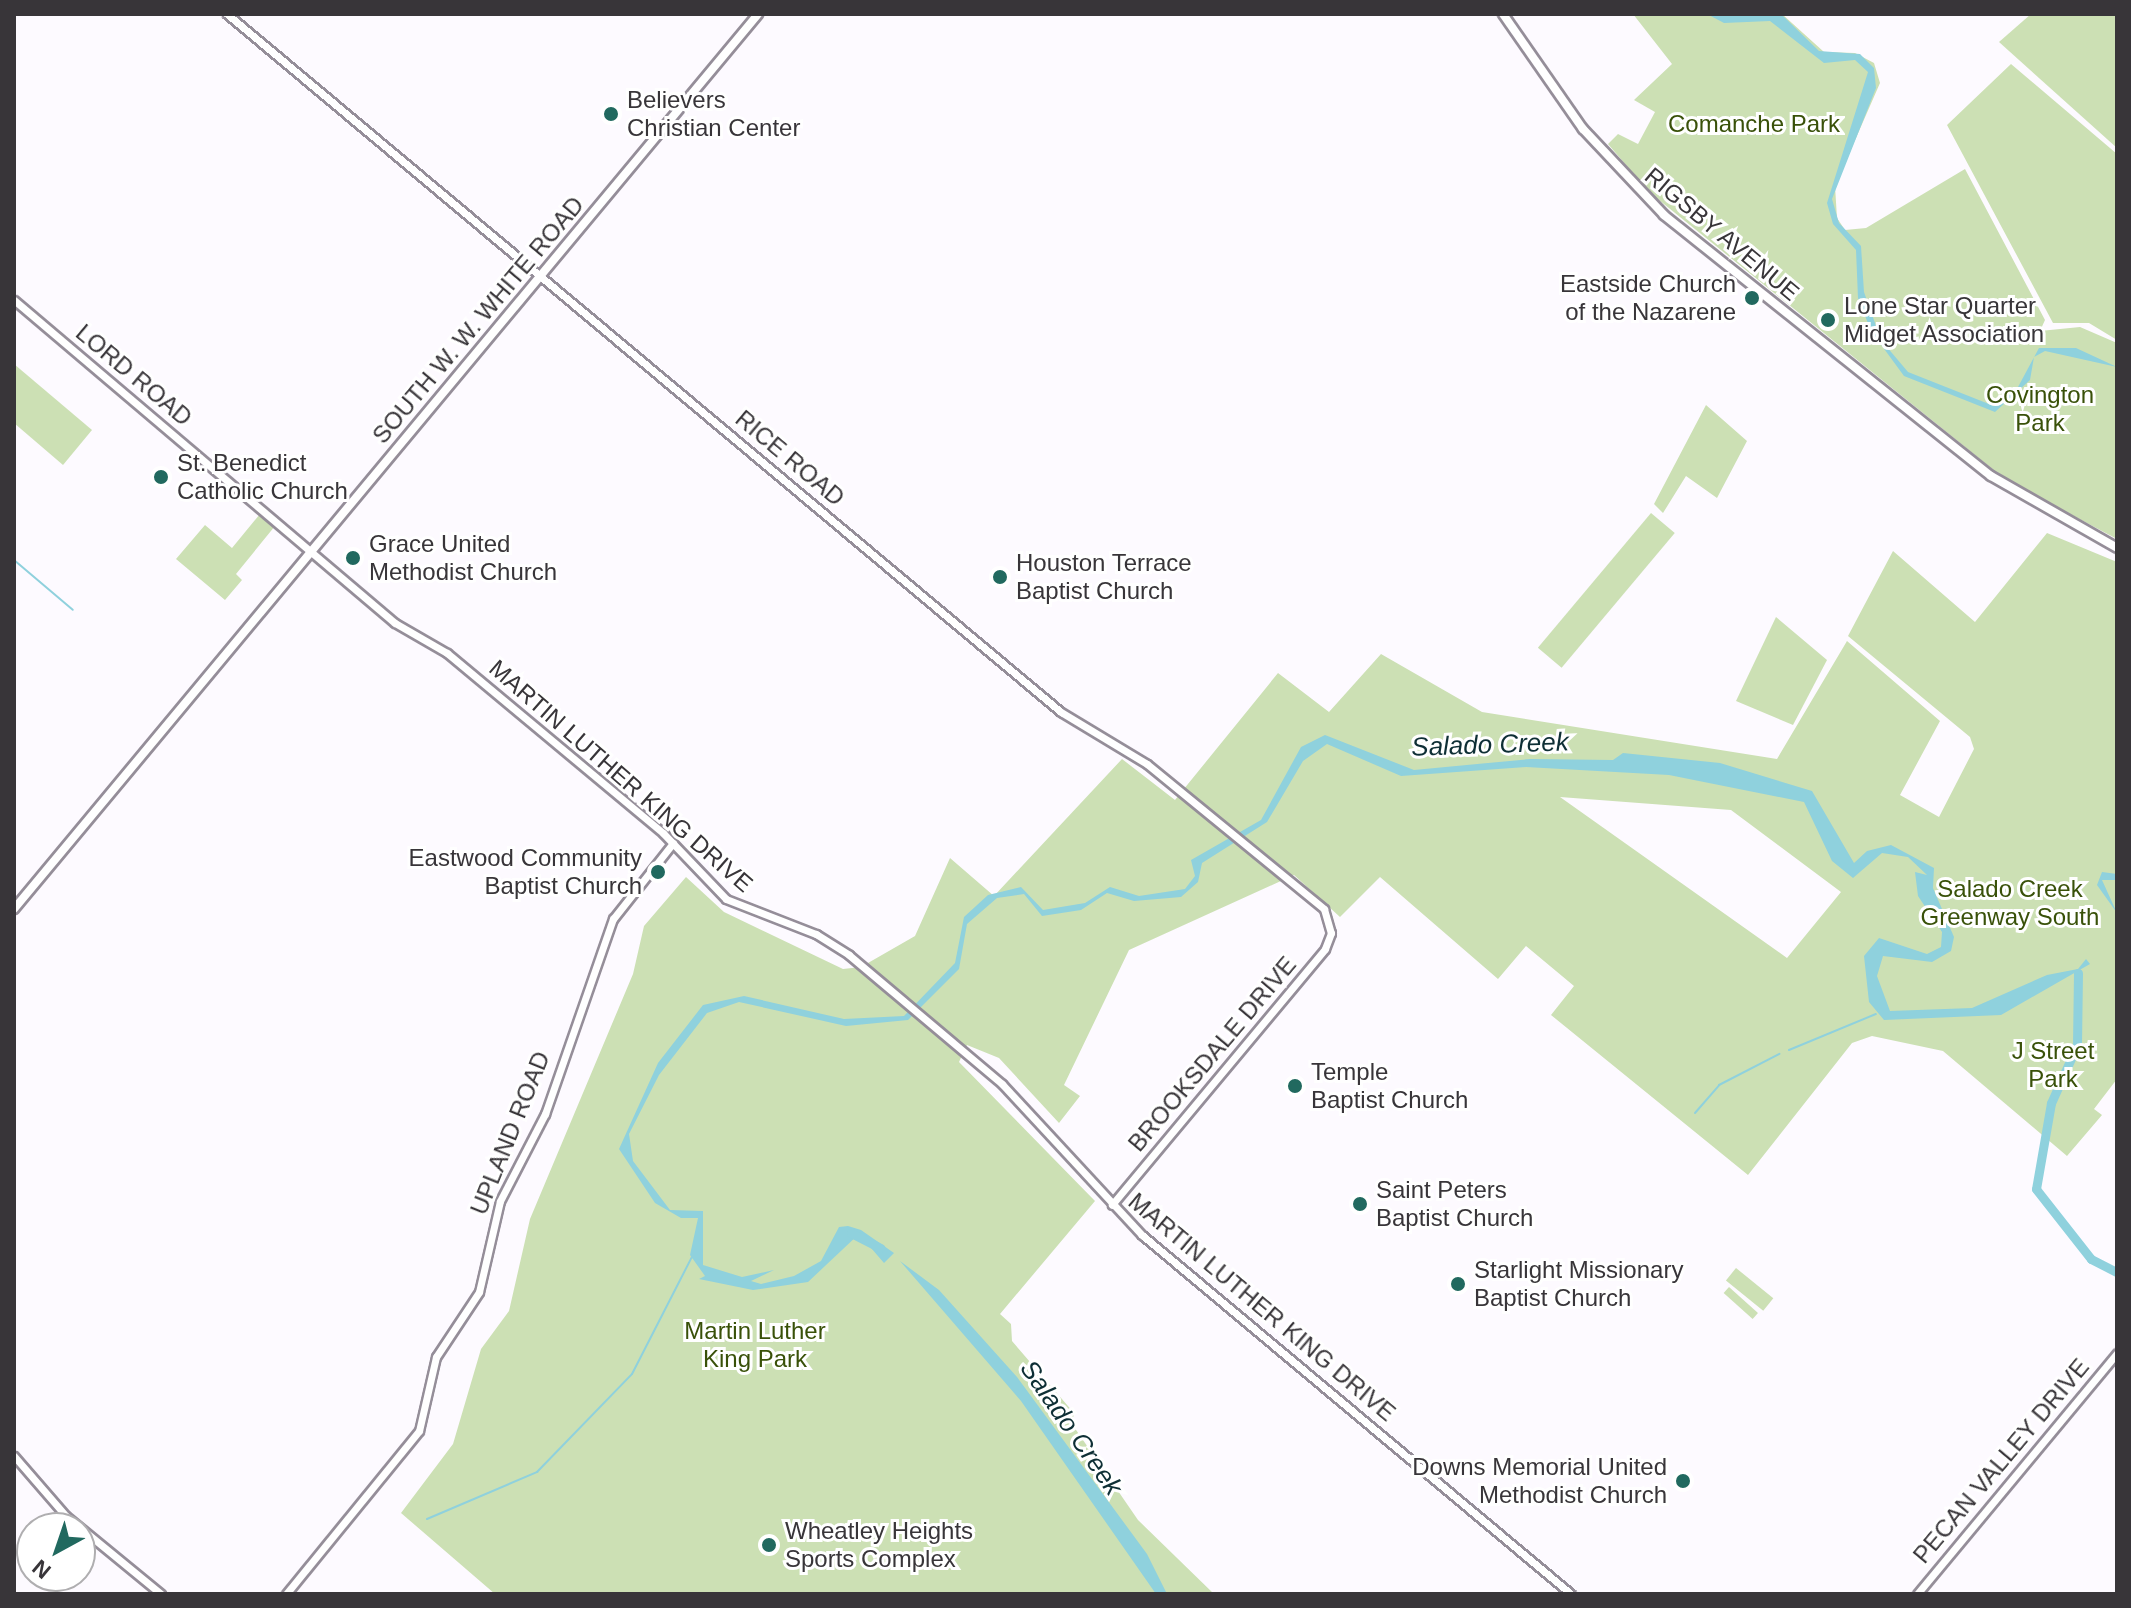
<!DOCTYPE html>
<html>
<head>
<meta charset="utf-8">
<style>
  body { margin:0 }
  #map { position:relative; width:2131px; height:1608px; overflow:hidden; background:#fdfaff; font-family:Helvetica,sans-serif }
  div>[style] { position:absolute }
  [style*='--x'] { left:calc(var(--x)*1px); top:calc(var(--y)*1px); width:calc(var(--w)*1px); rotate:calc(var(--a)*1deg) }
  .green>* { inset:0; background:#cce0b4; transform-origin:0 0 }
  .water>* { inset:0; background:#8fd1dd }
  .stream>* { height:2px; margin:-1px; padding:0 1px; transform-origin:1px; border-radius:1px; background:#8fd1dd }
  .river>* { height:9px; margin:-4.5px; padding:0 4.5px; transform-origin:4.5px; border-radius:4.5px; background:#8fd1dd }
  .roads { filter:drop-shadow(2px 0 #958e99) drop-shadow(-2px 0 #958e99) drop-shadow(0 2px #958e99) drop-shadow(0 -2px #958e99) }
  .secondary>* { height:7px; margin:-3.5px; padding:0 3.5px; transform-origin:3.5px; border-radius:3.5px; background:#fff }
  .primary>* { height:8px; margin:-4px; padding:0 4px; transform-origin:4px; border-radius:4px; background:#fff }
  .dots>* { width:22px; height:22px; translate:-50% -50%; box-sizing:border-box; border:4px solid #fff; border-radius:50% }
  span { translate:-50% -50%; white-space:nowrap; text-align:center; line-height:1.15; -webkit-text-stroke:6px #fff; paint-order:stroke }
  .poi-label { font-size:24px; color:#383539 }
  .left { translate:0 -50%; text-align:left }
  .right { translate:-100% -50%; text-align:right }
  .park-label { font-size:24px; color:#395109 }
  .street-label { font-size:24px; color:#383539 }
  .water-label { font-size:26px; color:#0e2f35; font-style:italic }
  .frame { position:absolute; inset:0; border:16px solid #383539; pointer-events:none }
  .north { position:absolute; left:16px; top:1512px; width:80px; height:80px; box-sizing:border-box; background:#fff; border:2px solid #afaeb0; border-radius:50%; rotate:220deg; font-size:22px; font-weight:700; line-height:32px; text-align:center; color:#383539 }
  .north::after { content:''; display:block; margin:auto; width:28px; height:36px; background:#21695f; clip-path:polygon(50% 0,100% 100%,50% 72%,0 100%) }
</style>
</head>
<body>
<div id="map">
  <div class="green">
    <div style="clip-path:polygon(1633px 14px,1782px 14px,1824px 52px,1855px 53px,1874px 63px,1880px 83px,1835px 186px,1837px 218px,1845px 230px,1866px 228px,1965px 169px,2045px 320px,2040px 331px,2080px 327px,2117px 343px,2117px 539px,2006px 480px,1649px 192px,1608px 144px,1618px 134px,1638px 144px,1655px 112px,1634px 100px,1672px 64px)"></div>
    <div style="clip-path:polygon(2031px 14px,2117px 14px,2117px 148px,1999px 42px)"></div>
    <div style="clip-path:polygon(2011px 64px,2117px 154px,2117px 340px,2089px 323px,2053px 323px,1947px 125px)"></div>
    <div style="clip-path:polygon(14px 364px,92px 430px,63px 465px,14px 423px)"></div>
    <div style="clip-path:polygon(1706px 405px,1747px 441px,1717px 498px,1686px 476px,1663px 513px,1654px 504px)"></div>
    <div style="left:1651px;top:513px;width:31px;height:176px;rotate:40deg"></div>
    <div style="clip-path:polygon(260px 514px,275px 526px,236px 574px,242px 580px,225px 600px,176px 559px,205px 525px,232px 548px)"></div>
    <div style="clip-path:polygon(evenodd,2047px 533px,2117px 562px,2117px 1079px,2094px 1109px,2102px 1115px,2067px 1156px,1943px 1051px,1872px 1036px,1852px 1043px,1748px 1175px,1551px 1015px,1574px 986px,1526px 946px,1498px 979px,1380px 877px,1340px 917px,1294px 875px,1129px 950px,1064px 1085px,1080px 1096px,1059px 1123px,999px 1058px,967px 1045px,959px 1062px,1095px 1201px,1000px 1314px,1011px 1324px,1012px 1341px,1074px 1413px,1072px 1424px,1138px 1520px,1214px 1594px,495px 1594px,401px 1513px,453px 1444px,481px 1349px,509px 1311px,530px 1219px,633px 974px,644px 926px,686px 877px,724px 912px,843px 969px,861px 967px,915px 936px,950px 858px,994px 896px,1122px 759px,1175px 800px,1278px 673px,1329px 712px,1381px 654px,1482px 712px,1777px 759px,1847px 641px,1940px 721px,1900px 795px,1939px 817px,1974px 749px,1970px 737px,1848px 636px,1893px 551px,1975px 622px,2047px 533px,1560px 797px,1731px 810px,1841px 892px,1787px 958px,1560px 797px)"></div>
    <div style="clip-path:polygon(1776px 617px,1827px 660px,1793px 725px,1736px 701px)"></div>
    <div style="left:1736px;top:1268px;width:48px;height:16px;rotate:39deg"></div>
    <div style="left:1729px;top:1287px;width:39px;height:8px;rotate:42deg"></div>
  </div>
  <div class="water">
    <div style="clip-path:polygon(1707px 14px,1781px 14px,1819px 51px,1860px 54px,1874px 68px,1876px 88px,1832px 199px,1839px 223px,1861px 246px,1864px 292px,1881px 340px,1908px 372px,1994px 406px,2018px 387px,2039px 348px,2076px 348px,2117px 367px,2045px 351px,2034px 357px,2030px 380px,1995px 412px,1904px 376px,1871px 331px,1858px 298px,1856px 250px,1833px 224px,1827px 203px,1868px 72px,1855px 60px,1824px 63px,1770px 21px,1724px 23px)"></div>
    <div style="clip-path:polygon(1325px 735px,1414px 770px,1530px 759px,1613px 760px,1623px 753px,1720px 763px,1812px 791px,1854px 863px,1867px 851px,1891px 845px,1934px 868px,1933px 888px,1954px 937px,1951px 951px,1932px 962px,1883px 956px,1877px 976px,1890px 1011px,1972px 1008px,2047px 975px,2078px 969px,2086px 959px,2090px 964px,2001px 1015px,1884px 1020px,1869px 1002px,1864px 956px,1879px 938px,1927px 954px,1941px 947px,1942px 932px,1918px 896px,1915px 872px,1927px 875px,1908px 857px,1882px 853px,1853px 878px,1832px 861px,1804px 802px,1669px 775px,1526px 767px,1401px 776px,1327px 744px,1303px 761px,1267px 822px,1202px 863px,1198px 882px,1181px 897px,1134px 901px,1107px 893px,1081px 910px,1042px 916px,1024px 894px,997px 898px,967px 924px,959px 969px,908px 1020px,846px 1026px,739px 1002px,707px 1013px,659px 1075px,629px 1134px,633px 1161px,670px 1210px,703px 1211px,703px 1265px,742px 1277px,774px 1270px,751px 1281px,761px 1284px,794px 1276px,821px 1261px,839px 1227px,848px 1226px,861px 1230px,894px 1253px,884px 1263px,859px 1234px,808px 1282px,753px 1290px,699px 1279px,705px 1276px,690px 1255px,698px 1218px,681px 1218px,655px 1203px,619px 1149px,658px 1063px,703px 1005px,744px 996px,844px 1019px,904px 1016px,955px 963px,964px 917px,988px 895px,1021px 887px,1043px 910px,1085px 903px,1110px 887px,1139px 896px,1185px 889px,1195px 876px,1191px 860px,1261px 820px,1301px 747px)"></div>
    <div style="clip-path:polygon(2102px 872px,2117px 874px,2117px 880px,2102px 880px,2117px 913px,2097px 885px)"></div>
    <div style="clip-path:polygon(900px 1261px,939px 1290px,1017px 1377px,1147px 1554px,1167px 1594px,1156px 1594px,1021px 1401px)"></div>
  </div>
  <div class="stream">
    <div style="--x:14;--y:560;--w:77;--a:40.3"></div>
    <div style="--x:1789;--y:1050;--w:94;--a:-22.5"></div>
    <div style="--x:1695;--y:1113;--w:37;--a:-49"></div>
    <div style="--x:1719;--y:1085;--w:68;--a:-27.3"></div>
    <div style="--x:427;--y:1519;--w:120;--a:-23.1"></div>
    <div style="--x:537;--y:1472;--w:136;--a:-45.9"></div>
    <div style="--x:632;--y:1374;--w:131;--a:-62.9"></div>
  </div>
  <div class="river">
    <div style="--x:2078;--y:973;--w:72;--a:90.8"></div>
    <div style="--x:2077;--y:1045;--w:64;--a:114.1"></div>
    <div style="--x:2051;--y:1103;--w:87;--a:99.9"></div>
    <div style="--x:2036;--y:1189;--w:89;--a:51.8"></div>
    <div style="--x:2091;--y:1259;--w:29;--a:27"></div>
    <div style="--x:851;--y:1233;--w:33;--a:27"></div>
  </div>
  <div class="roads">
    <div class="secondary">
      <div style="--x:227;--y:14;--w:1088;--a:39.93"></div>
      <div style="--x:1061;--y:712;--w:100;--a:31.2"></div>
      <div style="--x:1147;--y:764;--w:229;--a:39.3"></div>
      <div style="--x:1324;--y:909;--w:25;--a:74"></div>
      <div style="--x:1331;--y:933;--w:17;--a:111"></div>
      <div style="--x:1325;--y:949;--w:333;--a:129.8"></div>
      <div style="--x:14;--y:300;--w:499;--a:40.3"></div>
      <div style="--x:395;--y:623;--w:60;--a:30"></div>
      <div style="--x:447;--y:653;--w:281;--a:39.8"></div>
      <div style="--x:663;--y:833;--w:91;--a:46.3"></div>
      <div style="--x:726;--y:899;--w:97;--a:21.3"></div>
      <div style="--x:816;--y:934;--w:39;--a:32"></div>
      <div style="--x:849;--y:955;--w:200;--a:40.1"></div>
      <div style="--x:1002;--y:1084;--w:206;--a:47.2"></div>
      <div style="--x:1142;--y:1235;--w:559;--a:39.92"></div>
      <div style="--x:14;--y:1456;--w:79;--a:49.1"></div>
      <div style="--x:66;--y:1516;--w:123;--a:39.4"></div>
      <div style="--x:286;--y:1594;--w:210;--a:-50.8"></div>
      <div style="--x:419;--y:1431;--w:76;--a:-77.1"></div>
      <div style="--x:436;--y:1357;--w:78;--a:-56.5"></div>
      <div style="--x:479;--y:1292;--w:93;--a:-77"></div>
      <div style="--x:500;--y:1201;--w:98;--a:-62.7"></div>
      <div style="--x:545;--y:1114;--w:207;--a:-70.8"></div>
      <div style="--x:613;--y:919;--w:97;--a:-51.7"></div>
      <div style="--x:1917;--y:1594;--w:313;--a:-50.3"></div>
    </div>
    <div class="primary">
      <div style="--x:1503;--y:14;--w:140;--a:55.2"></div>
      <div style="--x:1583;--y:129;--w:118;--a:46.7"></div>
      <div style="--x:1664;--y:215;--w:418;--a:38.6"></div>
      <div style="--x:1991;--y:476;--w:145;--a:29.7"></div>
      <div style="--x:14;--y:909;--w:1164;--a:-50.26"></div>
    </div>
  </div>
  <div class="dots">
    <div style="left:611px;top:114px;background:#21695f"></div>
    <div style="left:1752px;top:298px;background:#21695f"></div>
    <div style="left:1828px;top:320px;background:#21695f"></div>
    <div style="left:161px;top:477px;background:#21695f"></div>
    <div style="left:353px;top:558px;background:#21695f"></div>
    <div style="left:1000px;top:577px;background:#21695f"></div>
    <div style="left:658px;top:872px;background:#21695f"></div>
    <div style="left:1295px;top:1086px;background:#21695f"></div>
    <div style="left:1360px;top:1204px;background:#21695f"></div>
    <div style="left:1458px;top:1284px;background:#21695f"></div>
    <div style="left:1683px;top:1481px;background:#21695f"></div>
    <div style="left:769px;top:1545px;background:#21695f"></div>
  </div>
  <div class="poi-label">
    <span class="left" style="left:627px;top:114px">Believers<br>Christian Center</span>
    <span class="right" style="left:1736px;top:298px">Eastside Church<br>of the Nazarene</span>
    <span class="left" style="left:1844px;top:320px">Lone Star Quarter<br>Midget Association</span>
    <span class="left" style="left:177px;top:477px">St. Benedict<br>Catholic Church</span>
    <span class="left" style="left:369px;top:558px">Grace United<br>Methodist Church</span>
    <span class="left" style="left:1016px;top:577px">Houston Terrace<br>Baptist Church</span>
    <span class="right" style="left:642px;top:872px">Eastwood Community<br>Baptist Church</span>
    <span class="left" style="left:1311px;top:1086px">Temple<br>Baptist Church</span>
    <span class="left" style="left:1376px;top:1204px">Saint Peters<br>Baptist Church</span>
    <span class="left" style="left:1474px;top:1284px">Starlight Missionary<br>Baptist Church</span>
    <span class="right" style="left:1667px;top:1481px">Downs Memorial United<br>Methodist Church</span>
    <span class="left" style="left:785px;top:1545px">Wheatley Heights<br>Sports Complex</span>
  </div>
  <div class="park-label">
    <span style="left:1754px;top:124px">Comanche Park</span>
    <span style="left:2040px;top:409px">Covington<br>Park</span>
    <span style="left:2010px;top:903px">Salado Creek<br>Greenway South</span>
    <span style="left:2053px;top:1065px">J Street<br>Park</span>
    <span style="left:755px;top:1345px">Martin Luther<br>King Park</span>
  </div>
  <div class="street-label">
    <span style="left:1722px;top:234px;rotate:40deg">RIGSBY AVENUE</span>
    <span style="left:478px;top:320px;rotate:-50deg">SOUTH W. W. WHITE ROAD</span>
    <span style="left:134px;top:375px;rotate:40deg">LORD ROAD</span>
    <span style="left:790px;top:458px;rotate:40deg">RICE ROAD</span>
    <span style="left:621px;top:776px;rotate:41deg">MARTIN LUTHER KING DRIVE</span>
    <span style="left:1212px;top:1054px;rotate:-50deg">BROOKSDALE DRIVE</span>
    <span style="left:510px;top:1133px;rotate:-68deg">UPLAND ROAD</span>
    <span style="left:1262px;top:1307px;rotate:40deg">MARTIN LUTHER KING DRIVE</span>
    <span style="left:2001px;top:1461px;rotate:-50deg">PECAN VALLEY DRIVE</span>
  </div>
  <div class="water-label">
    <span style="left:1490px;top:745px;rotate:-2deg">Salado Creek</span>
    <span style="left:1071px;top:1428px;rotate:55deg">Salado Creek</span>
  </div>
  <div class="frame"></div>
  <div class="north">N</div>
</div>
</body>
</html>
